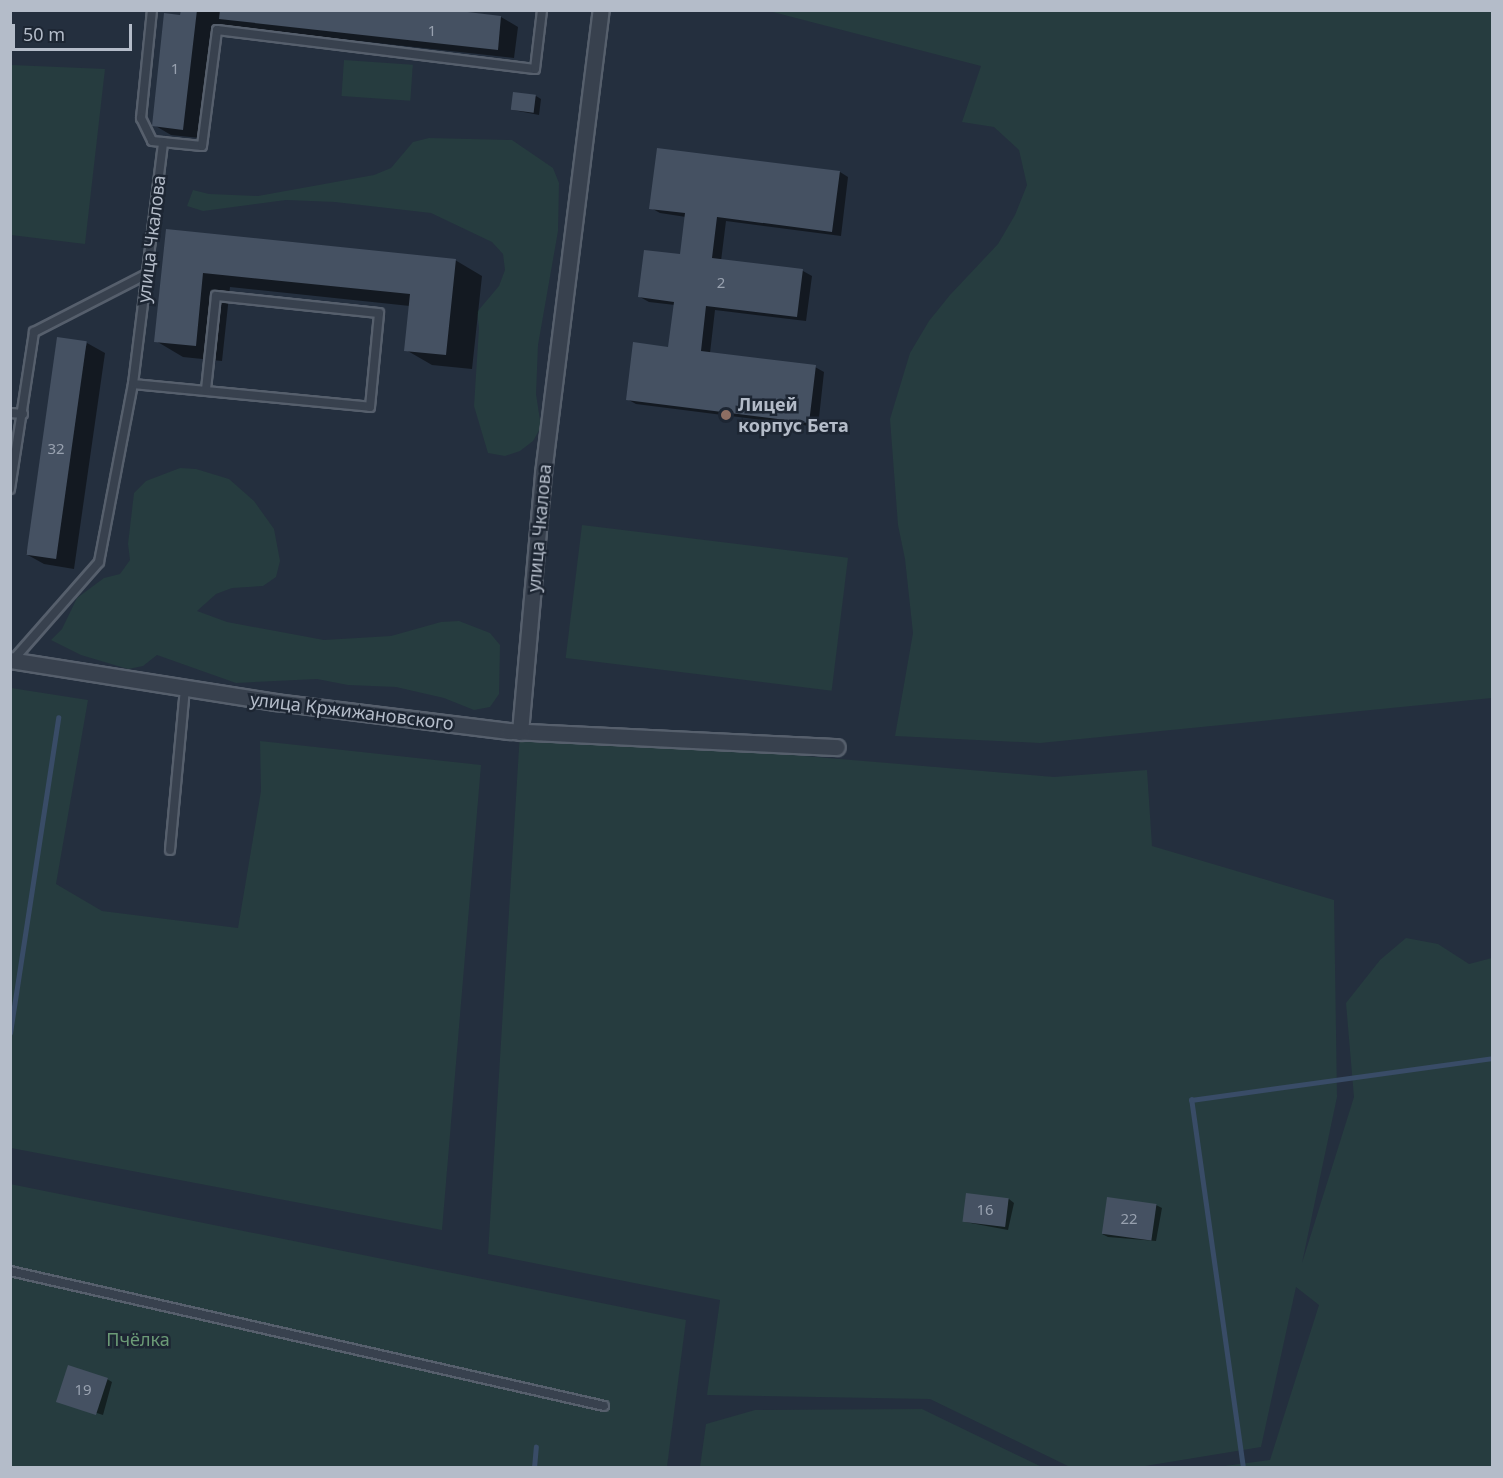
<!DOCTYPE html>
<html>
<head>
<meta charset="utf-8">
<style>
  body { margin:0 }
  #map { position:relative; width:1503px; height:1478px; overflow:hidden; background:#242f3e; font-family:"Noto Sans",sans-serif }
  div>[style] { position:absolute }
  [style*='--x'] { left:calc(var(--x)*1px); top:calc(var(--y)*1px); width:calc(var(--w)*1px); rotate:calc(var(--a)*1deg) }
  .green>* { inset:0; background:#263c3f; transform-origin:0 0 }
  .shadow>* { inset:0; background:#0007 }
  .stream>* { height:4.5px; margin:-2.25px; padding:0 2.25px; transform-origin:2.25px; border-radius:2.25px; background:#394c67 }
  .building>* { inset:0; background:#455162; transform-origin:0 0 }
  .roads { filter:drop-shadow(2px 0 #565f6c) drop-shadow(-2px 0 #565f6c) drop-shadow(0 2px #565f6c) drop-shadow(0 -2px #565f6c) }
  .service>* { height:8px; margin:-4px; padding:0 4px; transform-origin:4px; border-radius:4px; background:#38414e }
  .minor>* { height:15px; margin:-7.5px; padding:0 7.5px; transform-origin:7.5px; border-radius:7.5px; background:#38414e }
  .dots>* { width:16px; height:16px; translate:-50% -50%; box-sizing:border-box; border:3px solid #1d2633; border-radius:50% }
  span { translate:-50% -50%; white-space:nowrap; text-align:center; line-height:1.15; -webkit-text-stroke:5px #1d2633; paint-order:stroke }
  .number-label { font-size:15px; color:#98a1af }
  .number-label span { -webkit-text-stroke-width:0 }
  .street-label { font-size:18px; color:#b4bcc9 }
  .poi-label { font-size:18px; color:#b4bcc9; font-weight:700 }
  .left { translate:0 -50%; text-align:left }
  .park-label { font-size:18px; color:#6b9a76 }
  .frame { position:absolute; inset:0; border:12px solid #b4bcc9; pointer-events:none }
  .scale { position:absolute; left:12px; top:24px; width:120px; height:27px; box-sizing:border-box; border:3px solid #b4bcc9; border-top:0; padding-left:8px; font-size:18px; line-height:21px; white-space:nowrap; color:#b4bcc9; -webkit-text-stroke:4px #1d2633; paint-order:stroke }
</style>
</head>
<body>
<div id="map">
  <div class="green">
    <div style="clip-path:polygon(769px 11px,1492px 11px,1492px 698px,1040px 743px,895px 736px,913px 633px,905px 559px,898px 525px,890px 419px,910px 353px,929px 321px,950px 295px,998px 244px,1015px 215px,1027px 185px,1019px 150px,994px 127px,962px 122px,981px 66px)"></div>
    <div style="left:344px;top:60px;width:69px;height:36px;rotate:4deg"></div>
    <div style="clip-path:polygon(11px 65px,105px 69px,85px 244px,11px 235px)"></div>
    <div style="clip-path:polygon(429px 138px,512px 140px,553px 168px,559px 183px,558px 231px,538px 345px,536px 394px,541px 427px,533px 441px,520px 451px,505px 456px,488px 453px,474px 406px,479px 328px,477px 312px,499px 286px,505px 270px,503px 254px,492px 242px,431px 213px,335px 202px,286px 200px,203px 211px,187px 206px,193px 190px,209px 194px,258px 196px,374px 175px,391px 168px,413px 142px)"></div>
    <div style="clip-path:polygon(180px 468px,196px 469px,229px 479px,254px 501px,274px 529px,280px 561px,276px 577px,263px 586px,232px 588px,216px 594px,197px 611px,227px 622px,324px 640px,391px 636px,441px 622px,459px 621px,490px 633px,500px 645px,499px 694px,490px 707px,474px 710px,444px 698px,396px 687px,348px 685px,317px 679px,236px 683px,157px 655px,143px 666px,128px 669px,81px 655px,51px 640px,62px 629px,77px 598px,104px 578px,120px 574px,130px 560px,128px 544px,134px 493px,146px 481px)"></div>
    <div style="left:582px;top:525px;width:268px;height:134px;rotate:7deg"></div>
    <div style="clip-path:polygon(11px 688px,88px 700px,56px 884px,102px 911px,238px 928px,261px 791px,260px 741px,481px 765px,442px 1230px,11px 1148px)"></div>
    <div style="clip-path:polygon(520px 732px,1054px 777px,1147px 770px,1152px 846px,1334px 900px,1337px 1097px,1302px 1263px,1354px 1097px,1346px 1003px,1380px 960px,1406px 938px,1438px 944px,1469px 964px,1492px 958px,1492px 1467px,1217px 1467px,1270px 1460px,1319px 1305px,1296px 1287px,1261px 1447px,1139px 1467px,1072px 1468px,930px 1399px,707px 1395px,720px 1300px,488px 1254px)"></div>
    <div style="clip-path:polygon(10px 1184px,686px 1320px,667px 1467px,11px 1467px)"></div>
    <div style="clip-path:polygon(922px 1409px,1042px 1467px,700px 1467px,706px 1424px,755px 1410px)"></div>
  </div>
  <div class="shadow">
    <div style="clip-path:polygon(182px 10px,437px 10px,501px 17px,518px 27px,514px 58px,213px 25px,200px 138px,171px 135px,154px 125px)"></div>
    <div style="clip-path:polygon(536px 96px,541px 99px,539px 115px,513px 110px)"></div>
    <div style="clip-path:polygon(840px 172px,848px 177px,841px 236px,726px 221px,721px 261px,803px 271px,812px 276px,806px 321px,715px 310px,710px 353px,815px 367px,824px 372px,818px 427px,636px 404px,627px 399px,669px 348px,675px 305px,649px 302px,640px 297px,682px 256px,686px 217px,660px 213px,651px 208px)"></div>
    <div style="clip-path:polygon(167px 231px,455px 260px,482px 276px,472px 369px,432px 365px,406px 350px,410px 306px,230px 287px,222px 361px,183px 357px,156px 341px)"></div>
    <div style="clip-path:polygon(87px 343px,105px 353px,74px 569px,44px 564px,26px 554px)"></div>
    <div style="clip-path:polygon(1009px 1199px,1014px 1203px,1008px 1230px,965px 1222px)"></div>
    <div style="clip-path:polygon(1156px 1205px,1162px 1208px,1156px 1241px,1108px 1237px,1102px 1234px)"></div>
    <div style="clip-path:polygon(107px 1379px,112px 1382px,103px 1415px,62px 1402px)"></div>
  </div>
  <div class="stream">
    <div style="--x:10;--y:1033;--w:319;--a:-81.3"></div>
    <div style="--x:534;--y:1468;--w:21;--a:-85"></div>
    <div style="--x:1243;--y:1468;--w:372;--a:-98"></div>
    <div style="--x:1191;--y:1100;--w:304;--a:-7.9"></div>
  </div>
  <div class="building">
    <div style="clip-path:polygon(181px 10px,197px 10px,183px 130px,152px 126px,164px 13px,180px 15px)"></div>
    <div style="clip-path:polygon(220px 10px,451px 10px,501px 16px,498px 50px,219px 19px)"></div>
    <div style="left:513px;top:92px;width:23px;height:18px;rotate:7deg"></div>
    <div style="clip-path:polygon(657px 148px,840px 171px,832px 232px,717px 217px,712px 258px,803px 269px,797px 317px,706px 306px,701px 351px,816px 365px,809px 423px,626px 400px,633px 342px,668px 347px,674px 302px,638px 297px,644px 250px,680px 254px,685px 213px,649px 209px)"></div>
    <div style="clip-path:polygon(166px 229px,456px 259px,446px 355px,404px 351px,410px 294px,203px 273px,196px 346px,154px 342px)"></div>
    <div style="left:57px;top:337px;width:30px;height:220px;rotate:8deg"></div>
    <div style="left:966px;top:1193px;width:43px;height:29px;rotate:7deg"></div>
    <div style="left:1107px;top:1197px;width:50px;height:37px;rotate:8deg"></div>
    <div style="left:68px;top:1365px;width:42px;height:39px;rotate:18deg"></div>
  </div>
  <div class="roads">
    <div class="service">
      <div style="--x:152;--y:10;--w:109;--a:95.8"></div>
      <div style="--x:141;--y:118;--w:25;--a:64"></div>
      <div style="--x:152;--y:141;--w:50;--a:5.7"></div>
      <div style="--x:202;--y:146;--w:117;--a:-82.6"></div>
      <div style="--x:217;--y:30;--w:320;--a:7"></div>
      <div style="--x:535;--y:69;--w:59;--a:-83.2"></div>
      <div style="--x:133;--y:384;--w:238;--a:5.5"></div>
      <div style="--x:370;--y:407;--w:94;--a:-84.5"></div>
      <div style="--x:379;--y:313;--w:164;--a:-174"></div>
      <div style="--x:216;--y:296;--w:95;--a:96.1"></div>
      <div style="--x:10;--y:413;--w:13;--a:4"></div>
      <div style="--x:10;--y:489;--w:159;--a:-81.3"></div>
      <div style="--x:34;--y:332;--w:127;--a:-27.2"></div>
      <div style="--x:13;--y:660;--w:130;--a:-48.7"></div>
      <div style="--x:99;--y:562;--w:181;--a:-79.2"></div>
      <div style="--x:133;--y:384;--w:244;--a:-82.9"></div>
      <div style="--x:170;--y:850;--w:163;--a:-84.7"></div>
      <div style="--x:10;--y:1271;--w:609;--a:12.8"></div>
    </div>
    <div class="minor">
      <div style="--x:10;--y:660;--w:269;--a:9"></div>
      <div style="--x:276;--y:702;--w:235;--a:7.1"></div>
      <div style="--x:509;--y:731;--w:328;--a:2.8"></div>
      <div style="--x:520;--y:732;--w:260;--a:-84.9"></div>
      <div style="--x:543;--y:473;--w:467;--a:-82.9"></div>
    </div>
  </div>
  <div class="dots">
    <div style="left:726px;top:415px;background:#8d6e63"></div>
  </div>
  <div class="number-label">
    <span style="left:432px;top:31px">1</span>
    <span style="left:175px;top:69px">1</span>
    <span style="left:721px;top:283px">2</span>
    <span style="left:56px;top:449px">32</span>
    <span style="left:985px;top:1210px">16</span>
    <span style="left:1129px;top:1219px">22</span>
    <span style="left:83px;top:1390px">19</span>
  </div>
  <div class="street-label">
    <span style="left:151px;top:239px;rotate:-83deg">улица Чкалова</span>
    <span style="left:539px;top:528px;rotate:-85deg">улица Чкалова</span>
    <span style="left:352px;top:711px;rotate:7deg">улица Кржижановского</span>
  </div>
  <div class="poi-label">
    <span class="left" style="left:738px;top:415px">Лицей<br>корпус Бета</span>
  </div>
  <div class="park-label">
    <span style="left:138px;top:1339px">Пчёлка</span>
  </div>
  <div class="frame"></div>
  <div class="scale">50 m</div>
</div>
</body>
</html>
